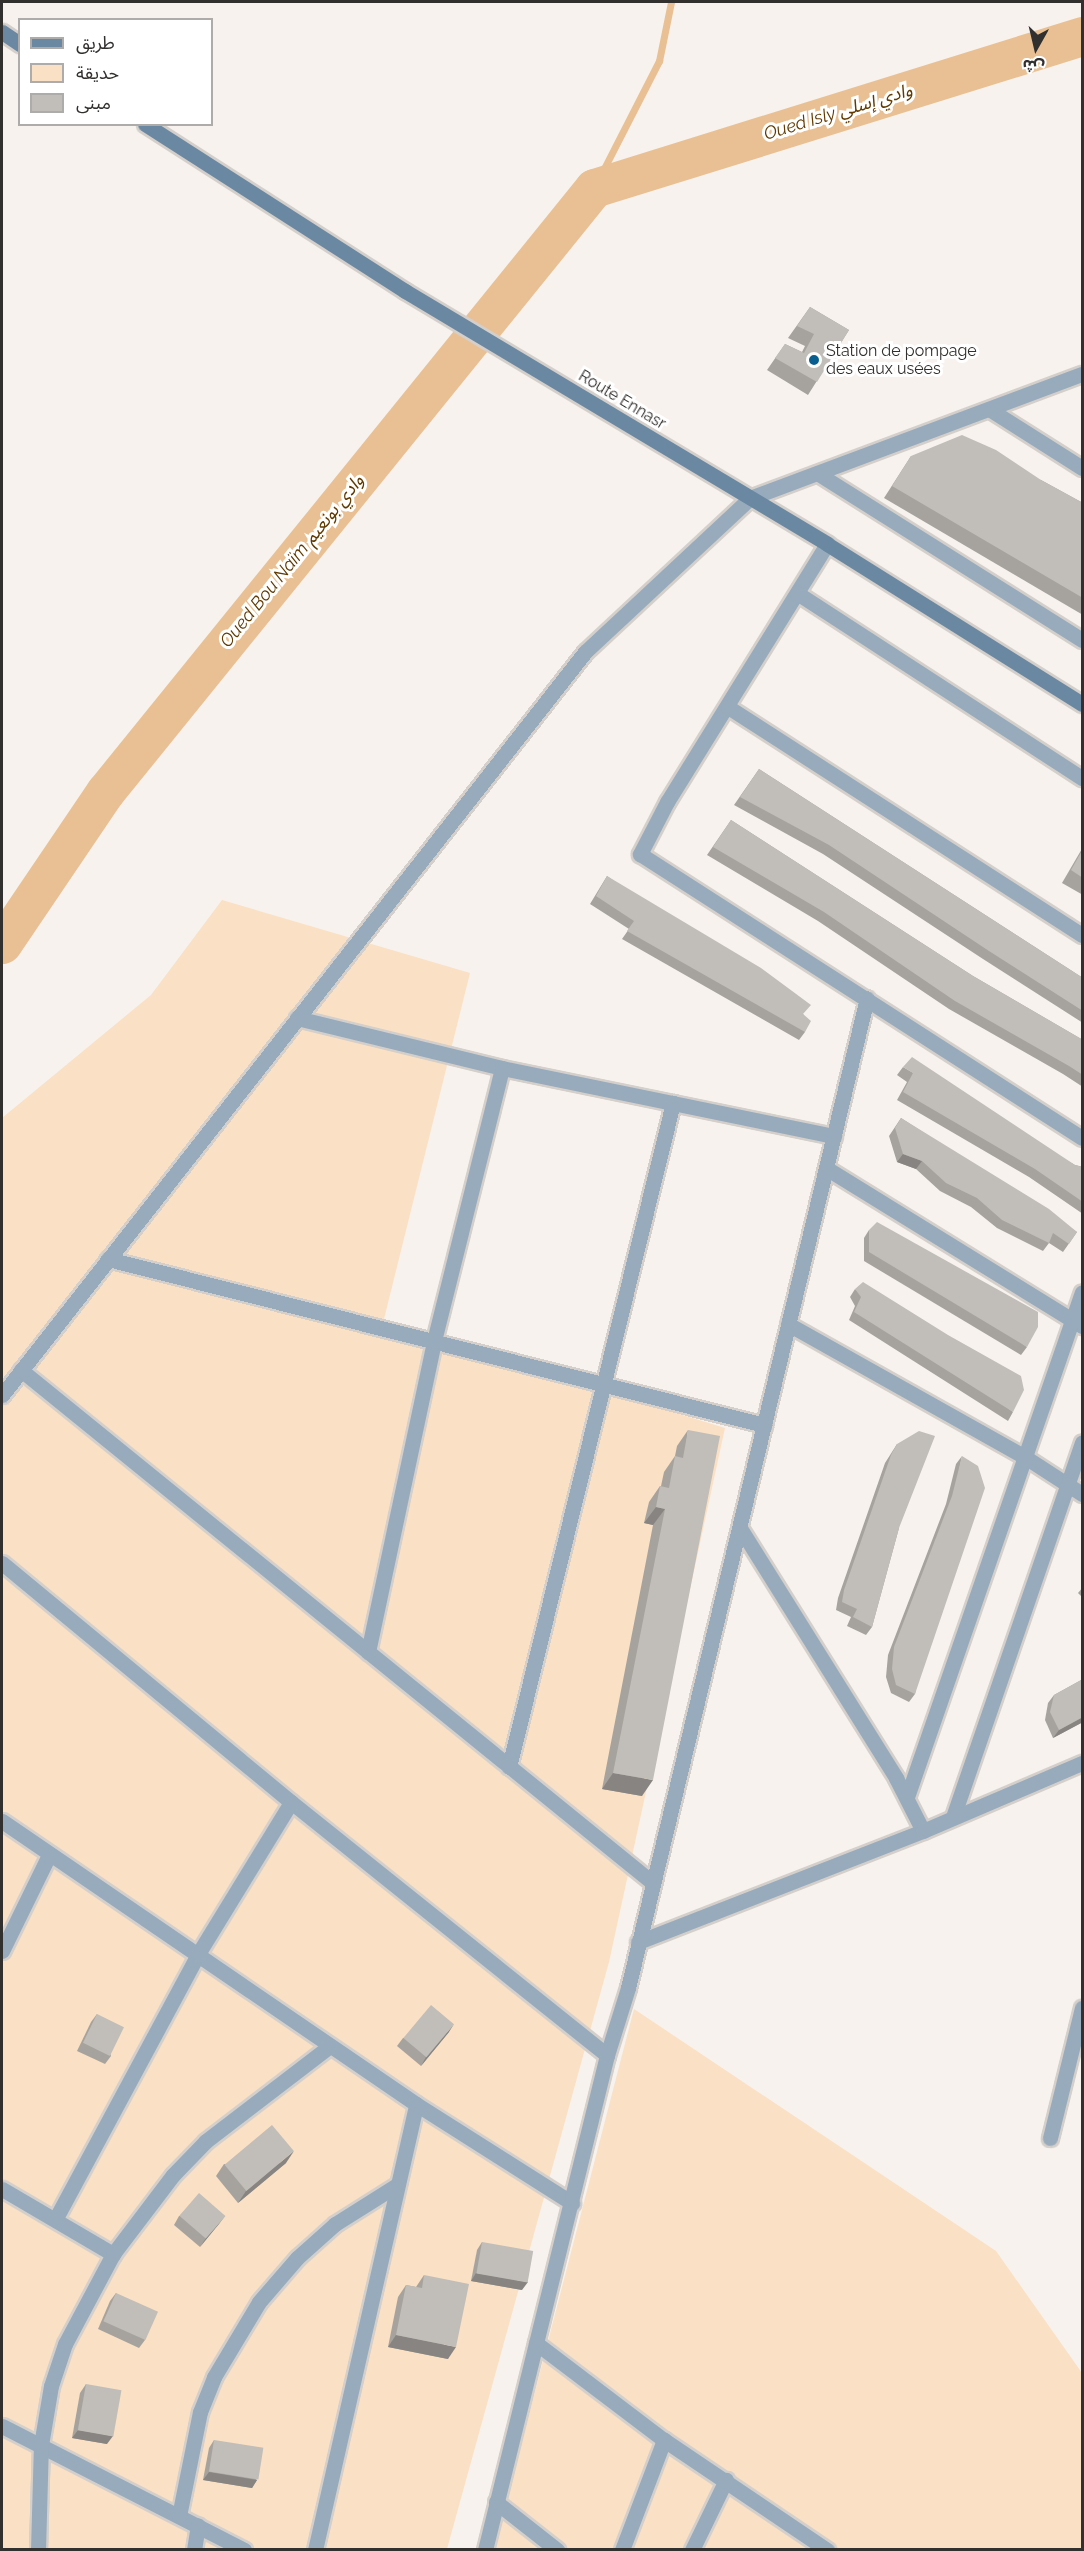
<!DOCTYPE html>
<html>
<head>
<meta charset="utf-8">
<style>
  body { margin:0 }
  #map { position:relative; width:1084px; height:2551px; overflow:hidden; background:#f7f2ed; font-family:Raleway,"Noto Sans Arabic",sans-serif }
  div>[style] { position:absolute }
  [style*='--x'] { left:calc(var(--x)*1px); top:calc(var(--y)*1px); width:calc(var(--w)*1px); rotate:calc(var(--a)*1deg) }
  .green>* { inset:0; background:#fae0c4 }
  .stream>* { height:7px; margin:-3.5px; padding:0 3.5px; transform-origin:3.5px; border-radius:3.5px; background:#e9c093 }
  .river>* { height:39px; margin:-19.5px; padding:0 19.5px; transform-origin:19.5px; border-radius:19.5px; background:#e9c093 }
  .roads { filter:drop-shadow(2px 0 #d4cfcb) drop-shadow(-2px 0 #d4cfcb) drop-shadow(0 2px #d4cfcb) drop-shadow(0 -2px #d4cfcb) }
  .minor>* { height:15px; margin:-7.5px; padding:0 7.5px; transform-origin:7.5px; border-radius:7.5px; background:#97abbc }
  .secondary>* { height:15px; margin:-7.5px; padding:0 7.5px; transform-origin:7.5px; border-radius:7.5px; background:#6a88a1 }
  .wall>* { inset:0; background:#a6a39e }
  .shaded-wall>* { inset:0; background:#878481 }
  .building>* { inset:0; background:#c1bdb8; transform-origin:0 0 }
  .dots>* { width:16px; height:16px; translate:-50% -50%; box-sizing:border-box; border:3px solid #fff; border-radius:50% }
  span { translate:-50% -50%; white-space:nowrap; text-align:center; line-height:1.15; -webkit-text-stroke:6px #fff; paint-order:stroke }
  .poi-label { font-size:16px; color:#32302e }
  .left { translate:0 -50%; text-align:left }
  .street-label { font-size:16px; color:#32302e }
  .water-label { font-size:18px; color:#603a00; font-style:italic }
  .frame { position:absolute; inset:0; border:3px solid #32302e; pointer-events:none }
  .legend { position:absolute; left:18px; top:18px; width:195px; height:108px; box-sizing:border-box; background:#fff; border:2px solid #adacab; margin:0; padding:8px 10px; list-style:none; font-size:18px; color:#32302e }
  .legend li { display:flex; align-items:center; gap:12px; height:30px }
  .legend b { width:30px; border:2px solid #adacab }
  .north { position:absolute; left:1006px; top:18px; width:60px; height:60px; -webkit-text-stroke:4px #fff; paint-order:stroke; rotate:188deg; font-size:16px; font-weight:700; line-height:24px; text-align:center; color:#32302e }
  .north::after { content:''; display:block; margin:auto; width:21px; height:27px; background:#32302e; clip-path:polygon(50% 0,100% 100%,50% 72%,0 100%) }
</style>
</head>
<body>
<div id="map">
  <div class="green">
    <div style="clip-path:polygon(222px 900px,470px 973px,383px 1323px,725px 1428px,609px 1962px,447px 2549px,2px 2550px,2px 1118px,151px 995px)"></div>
    <div style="clip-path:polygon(634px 2009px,996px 2251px,1082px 2373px,1082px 2549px,494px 2550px)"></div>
  </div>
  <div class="stream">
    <div style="--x:594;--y:188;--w:143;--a:-62.9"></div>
    <div style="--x:659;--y:61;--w:60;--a:-78.5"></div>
  </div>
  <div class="river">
    <div style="--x:2;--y:944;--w:184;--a:-55.9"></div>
    <div style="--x:105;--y:792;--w:777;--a:-51.01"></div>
    <div style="--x:594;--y:188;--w:511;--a:-17.3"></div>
  </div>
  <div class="roads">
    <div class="minor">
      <div style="--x:989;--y:409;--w:110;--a:32.4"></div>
      <div style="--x:817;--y:473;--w:313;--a:32.2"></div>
      <div style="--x:827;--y:544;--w:304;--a:121.8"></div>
      <div style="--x:667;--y:802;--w:59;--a:117.4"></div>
      <div style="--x:640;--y:854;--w:525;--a:32.72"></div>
      <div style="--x:797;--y:593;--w:340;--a:33"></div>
      <div style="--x:728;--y:707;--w:421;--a:32.8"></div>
      <div style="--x:297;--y:1018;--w:211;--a:13.7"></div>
      <div style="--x:502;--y:1068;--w:339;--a:11.6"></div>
      <div style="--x:826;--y:1168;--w:301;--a:31.7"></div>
      <div style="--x:108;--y:1259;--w:677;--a:14.2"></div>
      <div style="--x:788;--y:1324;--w:272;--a:29.3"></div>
      <div style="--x:1025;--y:1457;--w:68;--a:33"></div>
      <div style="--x:21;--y:1370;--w:814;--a:39.07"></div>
      <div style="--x:2;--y:1395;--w:944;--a:-51.88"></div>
      <div style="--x:585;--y:652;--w:226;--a:-43"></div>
      <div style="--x:750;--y:498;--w:354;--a:-20.5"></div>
      <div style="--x:740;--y:1528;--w:295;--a:58"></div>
      <div style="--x:896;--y:1778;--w:59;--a:63"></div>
      <div style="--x:2;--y:1563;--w:375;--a:39.6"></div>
      <div style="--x:291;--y:1802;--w:405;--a:38.7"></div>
      <div style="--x:368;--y:1652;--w:318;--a:-78"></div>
      <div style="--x:434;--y:1341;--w:281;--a:-76"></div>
      <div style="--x:509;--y:1767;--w:684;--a:-76.13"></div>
      <div style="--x:907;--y:1797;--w:534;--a:-70.89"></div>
      <div style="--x:953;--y:1817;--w:396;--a:-71"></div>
      <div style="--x:2;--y:1821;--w:501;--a:34.36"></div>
      <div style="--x:416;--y:2104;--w:185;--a:32.4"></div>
      <div style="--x:638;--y:1942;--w:306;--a:-21.3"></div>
      <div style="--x:923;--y:1831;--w:173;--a:-23.2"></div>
      <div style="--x:2;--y:1951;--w:107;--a:-63.9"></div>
      <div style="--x:1050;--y:2138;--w:134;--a:-76.2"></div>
      <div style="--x:2;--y:2189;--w:129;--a:30.4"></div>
      <div style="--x:56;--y:2218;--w:300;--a:-61.7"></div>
      <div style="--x:198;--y:1954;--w:178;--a:-58.5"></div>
      <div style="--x:536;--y:2343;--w:161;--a:37.2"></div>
      <div style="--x:664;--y:2440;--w:197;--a:34"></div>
      <div style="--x:2;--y:2426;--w:272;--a:27.1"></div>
      <div style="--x:496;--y:2502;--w:78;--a:38.2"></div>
      <div style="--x:179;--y:2516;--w:106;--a:-78.6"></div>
      <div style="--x:200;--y:2412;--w:38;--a:-68"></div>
      <div style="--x:214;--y:2377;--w:87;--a:-59"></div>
      <div style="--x:259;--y:2302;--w:58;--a:-49.2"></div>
      <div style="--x:297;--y:2258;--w:51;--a:-41.8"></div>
      <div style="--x:335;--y:2224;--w:73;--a:-32.2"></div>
      <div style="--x:38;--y:2550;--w:105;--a:-88.4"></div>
      <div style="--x:41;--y:2445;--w:60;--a:-80.4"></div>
      <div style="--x:51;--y:2386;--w:44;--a:-71.6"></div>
      <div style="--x:65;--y:2344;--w:102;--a:-61.9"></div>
      <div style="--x:113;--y:2254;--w:99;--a:-52.8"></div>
      <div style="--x:173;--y:2175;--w:47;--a:-45.9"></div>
      <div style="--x:206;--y:2141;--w:156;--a:-37.5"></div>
      <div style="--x:194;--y:2550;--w:25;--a:-81"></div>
      <div style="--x:315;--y:2550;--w:457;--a:-77.2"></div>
      <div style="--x:485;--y:2550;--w:510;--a:-76.15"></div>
      <div style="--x:607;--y:2055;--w:70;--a:-72.6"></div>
      <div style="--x:628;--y:1988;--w:1018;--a:-76.43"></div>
      <div style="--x:622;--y:2550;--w:118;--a:-69.1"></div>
      <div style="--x:692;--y:2550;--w:78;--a:-64.1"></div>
    </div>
    <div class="secondary">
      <div style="--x:2;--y:32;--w:22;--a:34"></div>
      <div style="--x:145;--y:124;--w:309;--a:32.7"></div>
      <div style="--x:405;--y:291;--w:492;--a:30.9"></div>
      <div style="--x:827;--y:544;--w:301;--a:32.1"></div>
    </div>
  </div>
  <div class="wall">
    <div style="clip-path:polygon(810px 307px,849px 330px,808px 395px,767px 370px,785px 344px,802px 352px,805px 346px,788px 338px)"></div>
    <div style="clip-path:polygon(911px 456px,1041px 480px,1083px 503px,1083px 615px,884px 498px)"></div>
    <div style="clip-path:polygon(759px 769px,1083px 978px,1083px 1023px,983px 959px,823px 854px,734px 805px)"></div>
    <div style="clip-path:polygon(731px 820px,973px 976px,1083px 1040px,1083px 1087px,1063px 1074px,949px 1009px,818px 921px,707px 855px)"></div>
    <div style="clip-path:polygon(1083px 847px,1083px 895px,1062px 883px)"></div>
    <div style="clip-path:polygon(607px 876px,804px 1015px,805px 1032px,799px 1040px,622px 939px,629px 929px,590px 904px)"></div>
    <div style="clip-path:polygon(903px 1067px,1075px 1165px,1083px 1167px,1083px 1214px,1029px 1177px,897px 1100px,907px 1082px,897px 1075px)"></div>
    <div style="clip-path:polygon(901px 1118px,1077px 1232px,1063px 1252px,1049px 1243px,1043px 1251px,997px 1228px,971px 1207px,940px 1191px,916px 1169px,897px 1162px,889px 1136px)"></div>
    <div style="clip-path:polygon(869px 1230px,1027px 1347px,1021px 1355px,864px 1261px,864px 1238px)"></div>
    <div style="clip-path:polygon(855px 1289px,1013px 1412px,1008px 1421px,849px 1320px,855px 1306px,850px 1297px)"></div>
    <div style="clip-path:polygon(688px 1430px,642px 1796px,602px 1789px,653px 1525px,644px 1523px,649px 1502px,660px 1486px,661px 1486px,664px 1472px,675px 1456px,677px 1446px)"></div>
    <div style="clip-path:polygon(897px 1444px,899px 1528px,872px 1627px,866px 1635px,847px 1626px,851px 1617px,836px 1610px,838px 1598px,885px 1463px)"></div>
    <div style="clip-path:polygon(962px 1456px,915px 1694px,909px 1702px,891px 1693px,886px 1677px,888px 1655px,946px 1504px,956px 1464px)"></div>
    <div style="clip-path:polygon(1083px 1587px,1083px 1598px,1078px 1593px)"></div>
    <div style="clip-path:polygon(1083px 1679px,1083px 1722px,1053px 1738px,1045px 1720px,1048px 1703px,1054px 1695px)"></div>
    <div style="clip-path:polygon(97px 2014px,111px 2056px,105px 2064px,77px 2051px,91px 2022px)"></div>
    <div style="clip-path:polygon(449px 2032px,421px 2066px,397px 2046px,403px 2038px)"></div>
    <div style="clip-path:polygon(286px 2163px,238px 2203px,216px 2176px,224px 2164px)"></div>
    <div style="clip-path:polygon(179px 2216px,225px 2216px,200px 2247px,174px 2225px)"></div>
    <div style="clip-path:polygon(482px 2242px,522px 2290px,471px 2281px,477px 2250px)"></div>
    <div style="clip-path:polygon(424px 2275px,448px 2359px,388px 2347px,398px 2297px,406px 2285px,416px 2287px)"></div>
    <div style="clip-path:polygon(116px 2293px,145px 2340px,139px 2348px,98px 2329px,110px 2301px)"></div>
    <div style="clip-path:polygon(86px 2384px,107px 2444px,72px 2438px,80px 2393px)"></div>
    <div style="clip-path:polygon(214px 2440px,257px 2480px,252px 2488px,203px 2480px,209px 2448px)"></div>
  </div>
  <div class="shaded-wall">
    <div style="clip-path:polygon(903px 1154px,922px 1161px,916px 1169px,897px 1162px)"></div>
    <div style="clip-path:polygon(656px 1507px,665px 1509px,653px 1525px,644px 1523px)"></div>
    <div style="clip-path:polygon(1083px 1717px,1083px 1722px,1053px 1738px,1059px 1730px)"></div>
    <div style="clip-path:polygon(613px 1773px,653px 1780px,642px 1796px,602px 1789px)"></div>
    <div style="clip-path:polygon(454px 2024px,449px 2032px,421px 2066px,426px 2057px)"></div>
    <div style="clip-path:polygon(294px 2151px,286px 2163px,238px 2203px,246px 2191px)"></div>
    <div style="clip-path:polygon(225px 2216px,219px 2224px,200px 2247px,206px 2238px)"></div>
    <div style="clip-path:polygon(476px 2273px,528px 2282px,522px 2290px,471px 2281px)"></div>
    <div style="clip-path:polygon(396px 2335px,456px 2347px,448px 2359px,388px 2347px)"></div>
    <div style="clip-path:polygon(78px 2430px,113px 2436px,107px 2444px,72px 2438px)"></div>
    <div style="clip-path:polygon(209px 2472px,257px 2480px,252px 2488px,203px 2480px)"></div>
  </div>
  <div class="building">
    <div style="clip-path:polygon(810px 307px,849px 330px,817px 382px,775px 358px,785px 344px,804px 353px,814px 334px,797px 326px)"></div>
    <div style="clip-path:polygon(962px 435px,996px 450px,1041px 480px,1083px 503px,1083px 598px,892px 486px,911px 456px)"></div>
    <div style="clip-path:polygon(759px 769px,1083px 978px,1083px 1011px,989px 951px,829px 845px,740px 797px)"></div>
    <div style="clip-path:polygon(731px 820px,973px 976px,1083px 1040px,1083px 1075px,1069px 1066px,955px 1001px,824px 912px,713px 847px)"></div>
    <div style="clip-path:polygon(1083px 849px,1083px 878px,1071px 870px)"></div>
    <div style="clip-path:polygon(607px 876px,761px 968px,811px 1005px,803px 1014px,811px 1021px,805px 1032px,627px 931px,634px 921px,596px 896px)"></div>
    <div style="clip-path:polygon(912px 1057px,1075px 1165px,1083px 1167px,1083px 1202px,1035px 1169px,903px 1092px,913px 1073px,903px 1067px)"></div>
    <div style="clip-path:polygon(901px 1118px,1049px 1209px,1077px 1232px,1069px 1244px,1053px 1233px,1049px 1243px,1002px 1220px,977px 1198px,946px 1183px,922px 1161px,903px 1154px,895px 1128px)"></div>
    <div style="clip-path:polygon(877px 1222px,1038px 1312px,1038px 1327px,1027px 1347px,869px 1252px,869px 1230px)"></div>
    <div style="clip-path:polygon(863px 1282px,948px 1335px,1021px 1376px,1024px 1390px,1013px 1412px,854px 1312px,861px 1297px,855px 1289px)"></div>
    <div style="clip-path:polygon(688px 1430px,720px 1436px,653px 1780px,613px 1773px,665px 1509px,656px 1507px,660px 1486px,669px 1488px,675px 1456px,683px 1458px)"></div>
    <div style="clip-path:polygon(919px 1431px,935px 1436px,899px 1528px,872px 1627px,853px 1617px,857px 1609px,842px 1602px,844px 1590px,891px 1455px,897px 1444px)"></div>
    <div style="clip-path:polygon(962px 1456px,978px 1466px,985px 1488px,915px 1694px,896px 1685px,892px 1669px,894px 1647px,952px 1496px)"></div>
    <div style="clip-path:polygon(1083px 1679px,1083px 1717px,1059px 1730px,1050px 1712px,1054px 1695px)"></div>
    <div style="left:431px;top:2005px;width:30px;height:43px;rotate:40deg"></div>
    <div style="left:97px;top:2014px;width:30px;height:32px;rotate:26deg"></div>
    <div style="left:272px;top:2125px;width:34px;height:62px;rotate:50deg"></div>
    <div style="left:199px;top:2193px;width:35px;height:30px;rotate:41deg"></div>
    <div style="left:482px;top:2242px;width:52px;height:32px;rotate:10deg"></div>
    <div style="clip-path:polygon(424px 2275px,469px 2284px,456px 2347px,396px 2335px,406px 2285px,422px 2288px)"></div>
    <div style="left:116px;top:2293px;width:46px;height:31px;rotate:24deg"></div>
    <div style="left:86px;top:2384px;width:36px;height:47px;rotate:10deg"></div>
    <div style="left:214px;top:2440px;width:50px;height:32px;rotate:9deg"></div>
  </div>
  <div class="dots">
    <div style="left:814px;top:360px;background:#095e90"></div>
  </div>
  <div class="poi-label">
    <span class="left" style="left:826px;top:360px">Station de pompage<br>des eaux usées</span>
  </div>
  <div class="street-label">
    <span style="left:622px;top:400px;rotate:31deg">Route Ennasr</span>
  </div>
  <div class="water-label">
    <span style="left:838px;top:112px;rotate:-17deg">Oued Isly وادي إسلي</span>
    <span style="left:292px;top:561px;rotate:-51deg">Oued Bou Naïm وادي بونعيم</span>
  </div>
  <div class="frame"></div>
  <ul class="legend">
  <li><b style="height:8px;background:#6a88a1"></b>طريق</li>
  <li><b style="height:16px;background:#fae0c4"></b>حديقة</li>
  <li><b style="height:16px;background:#c1bdb8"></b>مبنى</li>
  </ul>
  <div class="north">ش</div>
</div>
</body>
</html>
